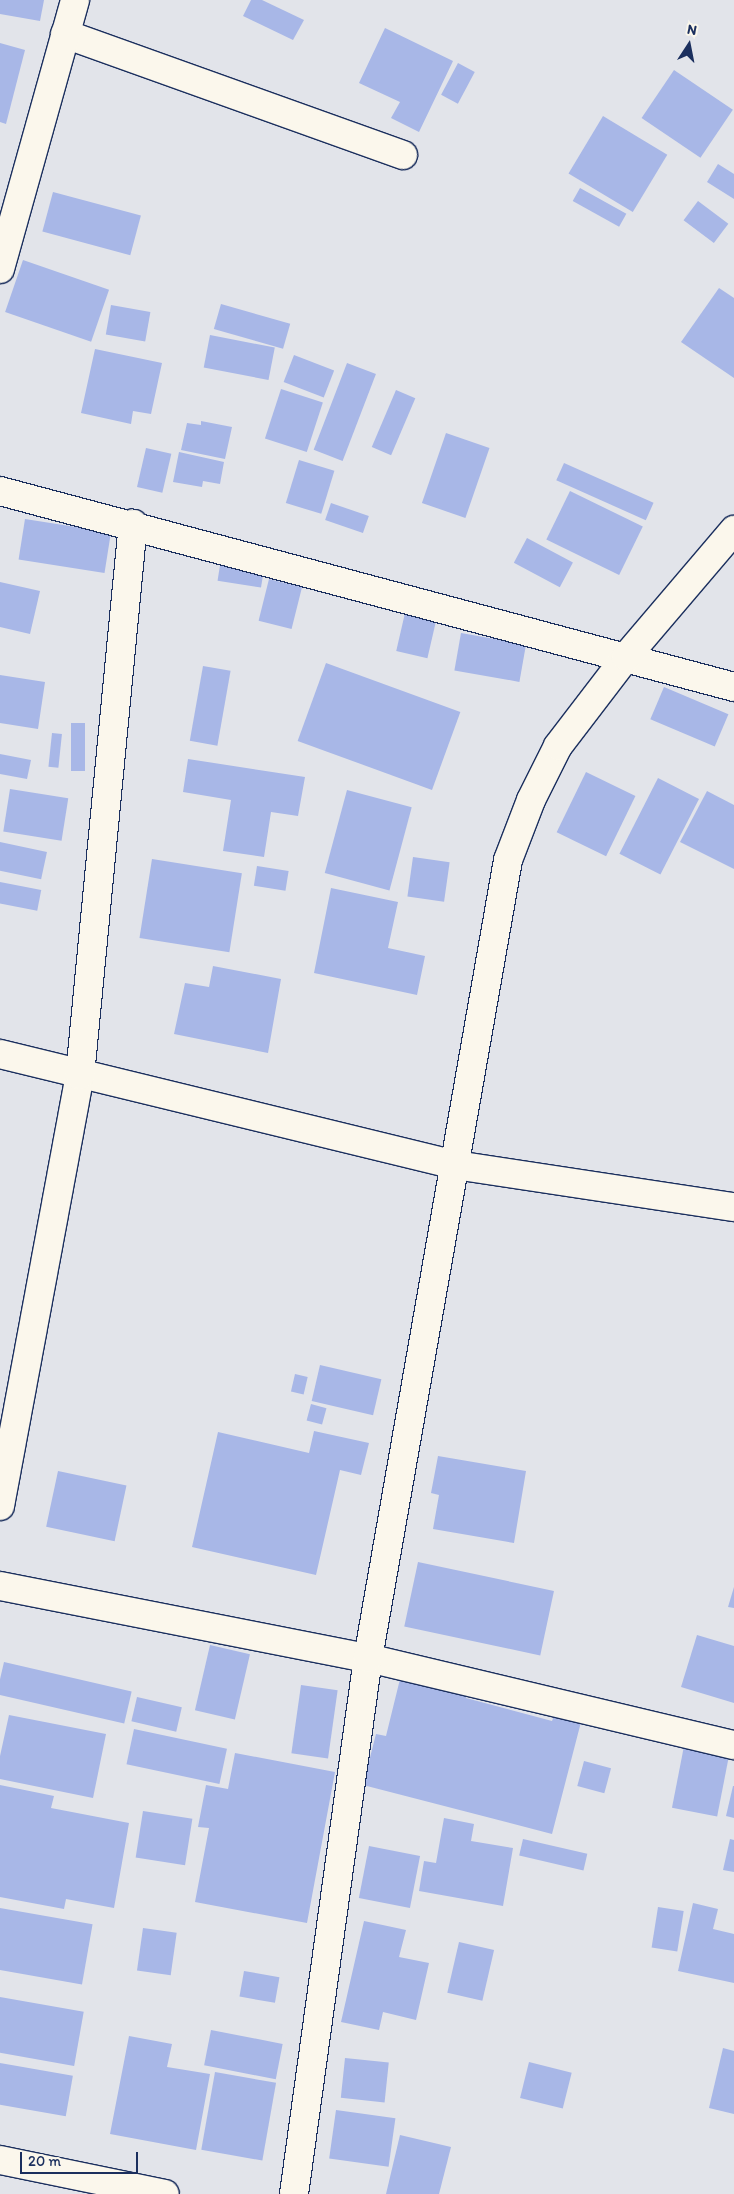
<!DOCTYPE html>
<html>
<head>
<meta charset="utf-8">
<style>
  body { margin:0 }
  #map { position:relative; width:734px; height:2194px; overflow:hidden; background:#e2e4ea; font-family:Itim,sans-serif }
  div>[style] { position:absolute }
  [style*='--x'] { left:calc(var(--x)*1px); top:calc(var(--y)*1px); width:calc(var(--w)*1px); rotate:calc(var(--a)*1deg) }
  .building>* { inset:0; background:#a8b7e7; transform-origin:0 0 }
  .roads { filter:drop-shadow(1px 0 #1b2f5e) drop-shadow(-1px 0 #1b2f5e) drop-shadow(0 1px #1b2f5e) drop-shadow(0 -1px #1b2f5e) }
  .minor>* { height:28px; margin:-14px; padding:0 14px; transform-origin:14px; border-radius:14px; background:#fbf7ec }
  span { translate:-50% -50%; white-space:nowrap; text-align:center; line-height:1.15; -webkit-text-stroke:4px #fbf7ec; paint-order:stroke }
  .north { position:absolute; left:664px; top:20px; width:50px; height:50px; -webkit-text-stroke:4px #fbf7ec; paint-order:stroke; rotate:11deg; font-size:14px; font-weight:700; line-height:20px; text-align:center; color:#1b2f5e }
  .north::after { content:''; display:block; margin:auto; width:18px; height:22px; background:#1b2f5e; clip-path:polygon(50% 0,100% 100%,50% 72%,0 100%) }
  .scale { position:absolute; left:20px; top:2152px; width:118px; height:22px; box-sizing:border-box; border:2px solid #1b2f5e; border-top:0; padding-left:6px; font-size:15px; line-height:18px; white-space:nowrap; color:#1b2f5e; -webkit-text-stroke:4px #fbf7ec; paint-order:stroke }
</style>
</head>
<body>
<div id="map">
  <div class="building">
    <div style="clip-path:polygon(0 0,44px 0,40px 21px,0 14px)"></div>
    <div style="clip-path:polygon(251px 0,262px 0,304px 20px,293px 40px,243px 16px)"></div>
    <div style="clip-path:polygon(385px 28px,453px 61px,419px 132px,391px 118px,400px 102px,359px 83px)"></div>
    <div style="clip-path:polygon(0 43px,25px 50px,6px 124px,0 122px)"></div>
    <div style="left:458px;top:63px;width:19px;height:36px;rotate:28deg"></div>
    <div style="left:674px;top:70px;width:71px;height:58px;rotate:34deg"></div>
    <div style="left:603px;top:116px;width:75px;height:67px;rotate:31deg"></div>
    <div style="clip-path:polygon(718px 164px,734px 174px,734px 199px,707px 182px)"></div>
    <div style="left:580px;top:188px;width:53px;height:15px;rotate:29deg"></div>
    <div style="left:53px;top:192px;width:91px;height:41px;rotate:15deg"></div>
    <div style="left:698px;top:201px;width:38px;height:24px;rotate:37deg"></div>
    <div style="left:23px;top:260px;width:91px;height:55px;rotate:19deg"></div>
    <div style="clip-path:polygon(719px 288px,734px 298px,734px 378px,681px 342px)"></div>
    <div style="left:221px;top:304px;width:72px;height:26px;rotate:16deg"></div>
    <div style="left:111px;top:305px;width:40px;height:30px;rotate:10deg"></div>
    <div style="left:210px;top:335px;width:66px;height:33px;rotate:11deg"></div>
    <div style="clip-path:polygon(95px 349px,162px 363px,151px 414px,133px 411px,131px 424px,81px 413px)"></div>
    <div style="left:294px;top:355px;width:43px;height:29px;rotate:21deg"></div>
    <div style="left:347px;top:363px;width:31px;height:93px;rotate:21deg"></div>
    <div style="left:281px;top:389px;width:44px;height:52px;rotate:18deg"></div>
    <div style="left:396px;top:390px;width:21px;height:62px;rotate:23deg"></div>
    <div style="clip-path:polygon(201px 421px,232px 427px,225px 459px,181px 450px,187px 423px,201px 425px)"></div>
    <div style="left:446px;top:433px;width:46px;height:74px;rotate:19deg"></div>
    <div style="left:146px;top:448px;width:26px;height:40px;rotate:13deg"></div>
    <div style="clip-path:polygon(179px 452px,224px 462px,220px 484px,203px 481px,202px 487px,173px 482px)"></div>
    <div style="left:299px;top:460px;width:37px;height:45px;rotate:17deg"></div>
    <div style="left:564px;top:463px;width:98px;height:19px;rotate:24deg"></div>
    <div style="left:570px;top:491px;width:81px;height:54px;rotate:26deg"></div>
    <div style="left:331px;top:503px;width:40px;height:18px;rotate:19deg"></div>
    <div style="left:25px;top:519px;width:87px;height:41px;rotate:9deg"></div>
    <div style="left:527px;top:538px;width:52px;height:28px;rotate:28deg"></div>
    <div style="left:221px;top:559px;width:44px;height:22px;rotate:9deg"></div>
    <div style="left:269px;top:579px;width:34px;height:43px;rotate:14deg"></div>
    <div style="clip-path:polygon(0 582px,40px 591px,30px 634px,0 627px)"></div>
    <div style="left:405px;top:613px;width:32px;height:39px;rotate:13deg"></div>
    <div style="left:461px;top:633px;width:66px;height:38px;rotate:10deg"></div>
    <div style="left:326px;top:663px;width:143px;height:83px;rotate:20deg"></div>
    <div style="left:203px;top:666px;width:28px;height:76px;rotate:10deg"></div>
    <div style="clip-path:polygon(0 675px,45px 682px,38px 729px,0 723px)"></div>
    <div style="left:664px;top:687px;width:70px;height:35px;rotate:23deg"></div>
    <div style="left:71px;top:723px;width:14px;height:48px"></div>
    <div style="left:52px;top:733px;width:10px;height:34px;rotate:6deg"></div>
    <div style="clip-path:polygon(0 754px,31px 760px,27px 779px,0 774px)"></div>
    <div style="clip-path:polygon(188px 759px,305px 777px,298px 816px,271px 812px,264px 857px,223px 851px,231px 800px,183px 792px)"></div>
    <div style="left:586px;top:772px;width:55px;height:67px;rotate:26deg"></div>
    <div style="left:658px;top:778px;width:46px;height:85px;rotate:27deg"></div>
    <div style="left:10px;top:789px;width:59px;height:43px;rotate:9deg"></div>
    <div style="left:347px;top:790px;width:67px;height:86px;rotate:15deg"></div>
    <div style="clip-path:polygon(707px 791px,734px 805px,734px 869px,680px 842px)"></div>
    <div style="left:0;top:842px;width:48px;height:28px;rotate:12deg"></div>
    <div style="left:413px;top:857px;width:37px;height:40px;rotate:8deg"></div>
    <div style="left:152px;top:859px;width:91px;height:80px;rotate:9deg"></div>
    <div style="left:257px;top:866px;width:32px;height:20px;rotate:9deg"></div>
    <div style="left:0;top:882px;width:42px;height:21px;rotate:11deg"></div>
    <div style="clip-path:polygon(331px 888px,398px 902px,388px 948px,425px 956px,417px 995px,314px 973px)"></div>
    <div style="clip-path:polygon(213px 966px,281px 979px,268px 1053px,174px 1034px,185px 983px,209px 987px)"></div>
    <div style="left:320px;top:1365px;width:63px;height:37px;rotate:13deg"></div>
    <div style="left:295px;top:1374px;width:13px;height:18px;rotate:13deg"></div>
    <div style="left:311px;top:1404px;width:16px;height:17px;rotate:15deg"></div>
    <div style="clip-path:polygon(314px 1431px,369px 1443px,361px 1475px,340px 1470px,316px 1575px,192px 1547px,218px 1432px,309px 1453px)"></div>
    <div style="clip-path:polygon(438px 1456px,526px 1471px,514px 1543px,433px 1529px,439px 1495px,431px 1493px)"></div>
    <div style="left:58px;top:1471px;width:70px;height:57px;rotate:12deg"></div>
    <div style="left:418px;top:1562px;width:139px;height:66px;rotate:12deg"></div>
    <div style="clip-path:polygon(734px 1587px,734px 1608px,728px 1607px)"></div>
    <div style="clip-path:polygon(697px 1635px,734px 1646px,734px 1703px,681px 1687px)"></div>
    <div style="left:210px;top:1645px;width:41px;height:67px;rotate:13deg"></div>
    <div style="left:4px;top:1662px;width:131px;height:33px;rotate:13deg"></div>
    <div style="clip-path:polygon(401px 1675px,468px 1692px,466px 1698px,552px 1721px,554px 1716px,581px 1722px,552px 1834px,363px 1785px,376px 1734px,386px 1736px)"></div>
    <div style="left:301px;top:1685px;width:37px;height:69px;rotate:8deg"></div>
    <div style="left:137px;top:1697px;width:46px;height:25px;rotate:13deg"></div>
    <div style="clip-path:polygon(9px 1715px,106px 1734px,93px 1798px,0 1779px,0 1756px)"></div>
    <div style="left:134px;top:1729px;width:95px;height:36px;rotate:12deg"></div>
    <div style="left:684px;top:1746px;width:46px;height:63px;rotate:11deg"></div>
    <div style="clip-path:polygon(235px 1753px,335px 1772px,307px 1923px,195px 1902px,209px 1828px,198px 1827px,206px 1785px,228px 1789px)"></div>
    <div style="left:584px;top:1761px;width:28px;height:26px;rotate:15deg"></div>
    <div style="clip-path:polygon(0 1785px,54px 1796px,51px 1808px,129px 1823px,114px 1908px,66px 1899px,64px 1909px,0 1897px)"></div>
    <div style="clip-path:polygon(733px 1786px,734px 1786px,734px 1818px,726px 1816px)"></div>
    <div style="left:143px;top:1811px;width:50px;height:47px;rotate:9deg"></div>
    <div style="clip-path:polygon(444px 1818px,474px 1824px,471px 1841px,513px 1848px,503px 1906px,419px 1891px,424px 1861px,436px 1863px)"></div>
    <div style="left:523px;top:1839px;width:66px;height:17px;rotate:13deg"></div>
    <div style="clip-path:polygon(730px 1839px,734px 1840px,734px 1872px,723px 1870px)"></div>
    <div style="left:369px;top:1846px;width:52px;height:53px;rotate:11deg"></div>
    <div style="clip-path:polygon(693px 1903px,718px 1909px,713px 1929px,734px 1934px,734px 1983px,678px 1971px)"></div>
    <div style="left:658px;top:1907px;width:26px;height:41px;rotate:9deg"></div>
    <div style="left:0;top:1908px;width:94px;height:61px;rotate:10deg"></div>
    <div style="clip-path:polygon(364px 1921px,406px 1930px,399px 1957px,429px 1963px,416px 2020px,383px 2012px,379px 2030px,341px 2022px)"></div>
    <div style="left:143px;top:1928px;width:34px;height:43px;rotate:8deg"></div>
    <div style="left:459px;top:1942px;width:36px;height:52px;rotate:13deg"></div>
    <div style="left:244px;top:1971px;width:36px;height:26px;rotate:10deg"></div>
    <div style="left:0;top:1997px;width:85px;height:55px;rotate:10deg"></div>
    <div style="left:211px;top:2030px;width:73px;height:36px;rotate:11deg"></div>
    <div style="clip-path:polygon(129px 2036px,172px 2044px,167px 2067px,210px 2074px,196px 2150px,110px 2134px)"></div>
    <div style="clip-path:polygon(723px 2048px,734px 2051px,734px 2114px,709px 2108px)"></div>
    <div style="left:345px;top:2058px;width:44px;height:40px;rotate:6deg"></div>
    <div style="left:529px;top:2062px;width:44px;height:37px;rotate:14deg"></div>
    <div style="left:0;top:2063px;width:74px;height:41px;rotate:10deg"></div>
    <div style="left:215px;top:2072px;width:62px;height:79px;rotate:10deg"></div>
    <div style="left:336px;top:2110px;width:60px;height:49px;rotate:8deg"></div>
    <div style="clip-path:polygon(400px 2135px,451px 2147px,439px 2194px,386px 2194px)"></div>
  </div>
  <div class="roads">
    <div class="minor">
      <div style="--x:65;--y:34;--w:359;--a:19.7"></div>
      <div style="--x:0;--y:269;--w:279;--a:-74.4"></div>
      <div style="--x:0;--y:491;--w:760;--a:14.95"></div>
      <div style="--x:0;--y:1054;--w:468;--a:13.7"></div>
      <div style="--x:455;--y:1165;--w:282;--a:8.6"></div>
      <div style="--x:0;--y:1506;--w:438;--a:-79.5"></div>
      <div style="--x:80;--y:1075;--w:554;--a:-84.51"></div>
      <div style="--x:0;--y:1586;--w:375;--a:11.1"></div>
      <div style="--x:368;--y:1658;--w:376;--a:13.4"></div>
      <div style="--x:0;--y:2160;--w:168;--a:11.6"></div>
      <div style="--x:294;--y:2194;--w:541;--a:-82.14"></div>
      <div style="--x:368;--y:1658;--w:810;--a:-80.05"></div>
      <div style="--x:508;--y:860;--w:64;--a:-69"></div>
      <div style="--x:531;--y:800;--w:60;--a:-63.4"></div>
      <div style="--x:558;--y:746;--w:112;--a:-52.6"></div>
      <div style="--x:626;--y:657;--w:167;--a:-49.6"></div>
    </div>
  </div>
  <div class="north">N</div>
  <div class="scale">20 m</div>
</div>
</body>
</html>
